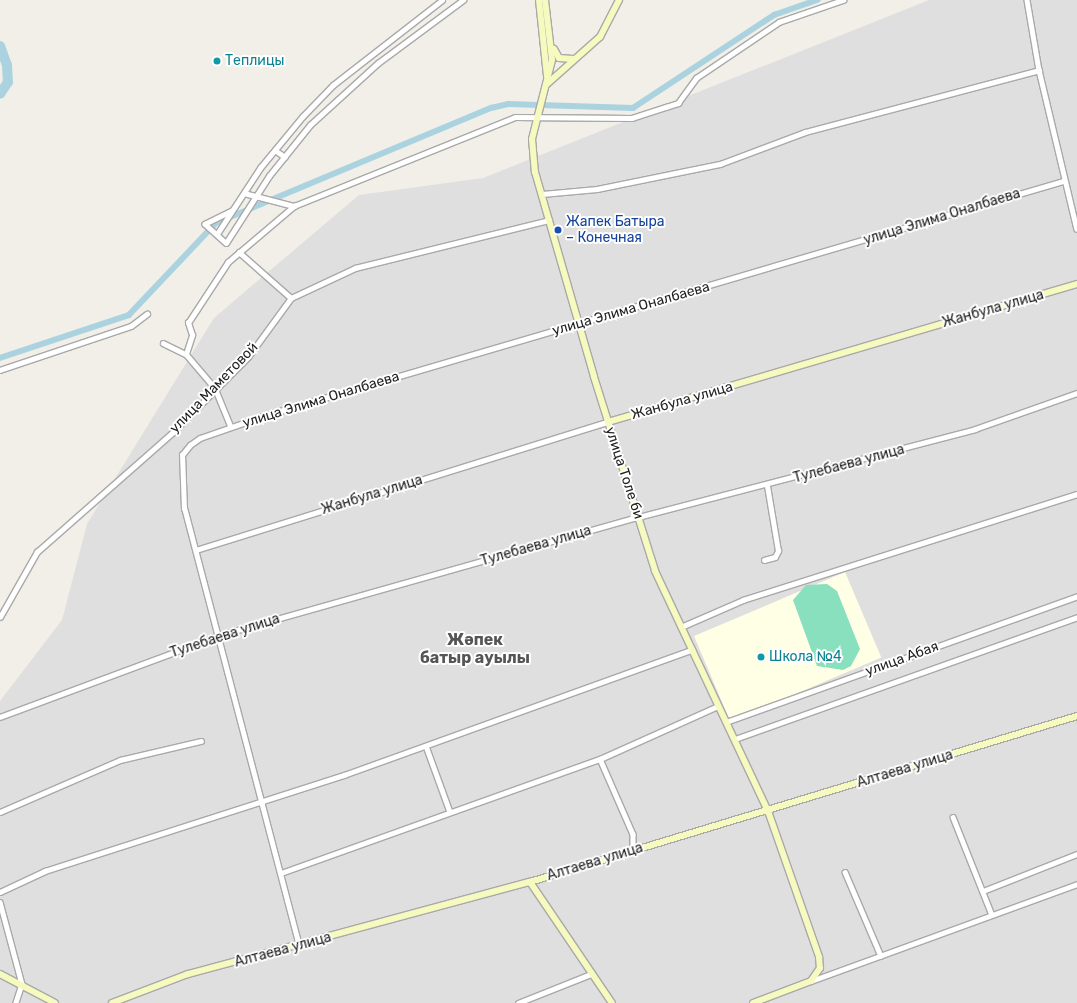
<!DOCTYPE html>
<html>
<head>
<meta charset="utf-8">
<style>
  body { margin:0 }
  #map { position:relative; width:1077px; height:1003px; overflow:hidden; background:#f2efe9; font-family:Rubik,sans-serif }
  div>[style] { position:absolute }
  [style*='--x'] { left:calc(var(--x)*1px); top:calc(var(--y)*1px); width:calc(var(--w)*1px); rotate:calc(var(--a)*1deg) }
  .residential>* { inset:0; background:#e0dfdf }
  .education>* { inset:0; background:#ffffe5; transform-origin:0 0 }
  .pitch>* { inset:0; background:#88e0be }
  .canal>* { height:5.5px; margin:-2.75px; padding:0 2.75px; transform-origin:2.75px; border-radius:2.75px; background:#aad3df }
  .river>* { height:10px; margin:-5px; padding:0 5px; transform-origin:5px; border-radius:5px; background:#aad3df }
  .roads { filter:drop-shadow(1px 0 #a9a9a9) drop-shadow(-1px 0 #a9a9a9) drop-shadow(0 1px #a9a9a9) drop-shadow(0 -1px #a9a9a9) }
  .street>* { height:4.5px; margin:-2.25px; padding:0 2.25px; transform-origin:2.25px; border-radius:2.25px; background:#fff }
  .secondary>* { height:6px; margin:-3px; padding:0 3px; transform-origin:3px; border-radius:3px; background:#f7fabf }
  .dots>* { width:11px; height:11px; translate:-50% -50%; box-sizing:border-box; border:2px solid #fff; border-radius:50% }
  span { translate:-50% -50%; white-space:nowrap; text-align:center; line-height:1.15; -webkit-text-stroke:4px #fff; paint-order:stroke }
  .culture-label { font-size:14px; color:#0d838f }
  .left { translate:0 -50%; text-align:left }
  .street-label { font-size:14px; color:#222 }
  .transit-label { font-size:14px; color:#164399 }
  .quarter-label { font-size:16px; color:#555; font-weight:700 }
</style>
</head>
<body>
<div id="map">
  <div class="residential">
    <div style="clip-path:polygon(929px 0,1077px 0,1077px 1003px,0 1003px,0 701px,62px 620px,87px 524px,214px 318px,359px 195px,483px 178px)"></div>
  </div>
  <div class="education">
    <div style="left:845px;top:572px;width:93px;height:164px;rotate:67deg"></div>
  </div>
  <div class="pitch">
    <div style="clip-path:polygon(827px 584px,837px 591px,860px 649px,851px 666px,843px 670px,817px 666px,793px 600px,806px 585px)"></div>
  </div>
  <div class="canal">
    <div style="--x:0;--y:358;--w:136;--a:-18.4"></div>
    <div style="--x:129;--y:315;--w:127;--a:-46.6"></div>
    <div style="--x:216;--y:223;--w:298;--a:-22.7"></div>
    <div style="--x:491;--y:108;--w:17;--a:-13"></div>
    <div style="--x:508;--y:104;--w:125;--a:1.8"></div>
    <div style="--x:633;--y:108;--w:169;--a:-33.4"></div>
    <div style="--x:774;--y:15;--w:46;--a:-19.2"></div>
  </div>
  <div class="river">
    <div style="--x:0;--y:46;--w:20;--a:70"></div>
    <div style="--x:7;--y:65;--w:17;--a:87"></div>
    <div style="--x:8;--y:82;--w:14;--a:124"></div>
  </div>
  <div class="roads">
    <div class="street">
      <div style="--x:1027;--y:0;--w:71;--a:80.3"></div>
      <div style="--x:1039;--y:70;--w:163;--a:76.6"></div>
      <div style="--x:275;--y:150;--w:12;--a:35"></div>
      <div style="--x:244;--y:193;--w:52;--a:14.6"></div>
      <div style="--x:294;--y:206;--w:238;--a:-21.9"></div>
      <div style="--x:515;--y:117;--w:117;--a:0.5"></div>
      <div style="--x:632;--y:118;--w:36;--a:-18"></div>
      <div style="--x:666;--y:107;--w:13;--a:-18"></div>
      <div style="--x:678;--y:103;--w:31;--a:-54"></div>
      <div style="--x:696;--y:78;--w:100;--a:-34"></div>
      <div style="--x:779;--y:22;--w:68;--a:-19"></div>
      <div style="--x:542;--y:194;--w:55;--a:-5.2"></div>
      <div style="--x:597;--y:189;--w:126;--a:-11.5"></div>
      <div style="--x:720;--y:164;--w:91;--a:-20.6"></div>
      <div style="--x:805;--y:132;--w:242;--a:-14.8"></div>
      <div style="--x:232;--y:211;--w:30;--a:154"></div>
      <div style="--x:205;--y:224;--w:28;--a:42"></div>
      <div style="--x:226;--y:243;--w:80;--a:-57.3"></div>
      <div style="--x:269;--y:176;--w:65;--a:-51.2"></div>
      <div style="--x:310;--y:125;--w:92;--a:-42.4"></div>
      <div style="--x:378;--y:63;--w:106;--a:-36.5"></div>
      <div style="--x:217;--y:234;--w:79;--a:-56.9"></div>
      <div style="--x:260;--y:168;--w:67;--a:-50.4"></div>
      <div style="--x:303;--y:116;--w:43;--a:-45.9"></div>
      <div style="--x:333;--y:85;--w:138;--a:-37.9"></div>
      <div style="--x:239;--y:252;--w:69;--a:41.5"></div>
      <div style="--x:163;--y:343;--w:25;--a:26"></div>
      <div style="--x:186;--y:354;--w:45;--a:49.5"></div>
      <div style="--x:215;--y:388;--w:42;--a:67.7"></div>
      <div style="--x:186;--y:354;--w:20;--a:-72"></div>
      <div style="--x:192;--y:335;--w:13;--a:-108"></div>
      <div style="--x:188;--y:323;--w:73;--a:-56.7"></div>
      <div style="--x:228;--y:262;--w:87;--a:-40.3"></div>
      <div style="--x:0;--y:370;--w:138;--a:-18.6"></div>
      <div style="--x:131;--y:326;--w:20;--a:-37"></div>
      <div style="--x:196;--y:550;--w:431;--a:-17.3"></div>
      <div style="--x:764;--y:560;--w:11;--a:-15"></div>
      <div style="--x:775;--y:557;--w:7;--a:-63"></div>
      <div style="--x:778;--y:551;--w:66;--a:-99.6"></div>
      <div style="--x:0;--y:617;--w:75;--a:-60.4"></div>
      <div style="--x:37;--y:552;--w:180;--a:-41.4"></div>
      <div style="--x:172;--y:433;--w:107;--a:-45"></div>
      <div style="--x:248;--y:357;--w:73;--a:-53.9"></div>
      <div style="--x:291;--y:298;--w:71;--a:-25.1"></div>
      <div style="--x:355;--y:268;--w:200;--a:-13.9"></div>
      <div style="--x:681;--y:627;--w:68;--a:-23.5"></div>
      <div style="--x:743;--y:600;--w:350;--a:-17.6"></div>
      <div style="--x:0;--y:717;--w:235;--a:-20.4"></div>
      <div style="--x:220;--y:635;--w:434;--a:-15.8"></div>
      <div style="--x:638;--y:517;--w:348;--a:-14.6"></div>
      <div style="--x:975;--y:429;--w:108;--a:-19.4"></div>
      <div style="--x:726;--y:722;--w:373;--a:-19.7"></div>
      <div style="--x:735;--y:739;--w:363;--a:-19.6"></div>
      <div style="--x:426;--y:746;--w:70;--a:70"></div>
      <div style="--x:600;--y:759;--w:82;--a:66.3"></div>
      <div style="--x:633;--y:834;--w:16;--a:90"></div>
      <div style="--x:0;--y:812;--w:131;--a:-23.4"></div>
      <div style="--x:120;--y:760;--w:83;--a:-13.2"></div>
      <div style="--x:953;--y:817;--w:105;--a:68.3"></div>
      <div style="--x:845;--y:872;--w:91;--a:66.8"></div>
      <div style="--x:281;--y:873;--w:339;--a:-19.7"></div>
      <div style="--x:600;--y:759;--w:129;--a:-24.2"></div>
      <div style="--x:983;--y:891;--w:101;--a:-21.5"></div>
      <div style="--x:0;--y:892;--w:50;--a:-25"></div>
      <div style="--x:45;--y:871;--w:314;--a:-17.8"></div>
      <div style="--x:344;--y:775;--w:370;--a:-19.8"></div>
      <div style="--x:0;--y:902;--w:85;--a:75"></div>
      <div style="--x:22;--y:984;--w:20;--a:108"></div>
      <div style="--x:299;--y:946;--w:452;--a:-104.7"></div>
      <div style="--x:184;--y:509;--w:54;--a:-92.1"></div>
      <div style="--x:182;--y:455;--w:13;--a:-51"></div>
      <div style="--x:190;--y:445;--w:12;--a:-35"></div>
      <div style="--x:200;--y:438;--w:67;--a:-19.2"></div>
      <div style="--x:263;--y:416;--w:834;--a:-16.37"></div>
      <div style="--x:811;--y:981;--w:283;--a:-20"></div>
      <div style="--x:518;--y:1003;--w:79;--a:-21.7"></div>
    </div>
    <div class="secondary">
      <div style="--x:539;--y:0;--w:76;--a:84"></div>
      <div style="--x:545;--y:0;--w:60;--a:83.3"></div>
      <div style="--x:552;--y:60;--w:81;--a:104.2"></div>
      <div style="--x:532;--y:139;--w:33;--a:85"></div>
      <div style="--x:535;--y:172;--w:213;--a:73.9"></div>
      <div style="--x:594;--y:377;--w:203;--a:72.5"></div>
      <div style="--x:655;--y:571;--w:265;--a:64.8"></div>
      <div style="--x:768;--y:811;--w:155;--a:70.7"></div>
      <div style="--x:819;--y:957;--w:11;--a:85"></div>
      <div style="--x:820;--y:968;--w:16;--a:125"></div>
      <div style="--x:811;--y:981;--w:62;--a:159.2"></div>
      <div style="--x:554;--y:49;--w:10;--a:61"></div>
      <div style="--x:559;--y:58;--w:14;--a:4"></div>
      <div style="--x:547;--y:84;--w:71;--a:-41.6"></div>
      <div style="--x:600;--y:37;--w:42;--a:-62.8"></div>
      <div style="--x:608;--y:422;--w:489;--a:-16.4"></div>
      <div style="--x:530;--y:882;--w:146;--a:55.9"></div>
      <div style="--x:0;--y:974;--w:62;--a:27.8"></div>
      <div style="--x:112;--y:1003;--w:81;--a:-20.9"></div>
      <div style="--x:188;--y:974;--w:354;--a:-15.1"></div>
      <div style="--x:530;--y:882;--w:572;--a:-16.88"></div>
    </div>
  </div>
  <div class="dots">
    <div style="left:217px;top:61px;background:#0f9aa8"></div>
    <div style="left:558px;top:230px;background:#1a4fb4"></div>
    <div style="left:761px;top:657px;background:#0f9aa8"></div>
  </div>
  <div class="culture-label">
    <span class="left" style="left:225px;top:61px">Теплицы</span>
    <span class="left" style="left:769px;top:657px">Школа №4</span>
  </div>
  <div class="street-label">
    <span style="left:942px;top:217px;rotate:-17deg">улица Элима Оналбаева</span>
    <span style="left:631px;top:309px;rotate:-16deg">улица Элима Оналбаева</span>
    <span style="left:993px;top:309px;rotate:-16deg">Жанбула улица</span>
    <span style="left:214px;top:388px;rotate:-46deg">улица Маметовой</span>
    <span style="left:321px;top:400px;rotate:-17deg">улица Элима Оналбаева</span>
    <span style="left:682px;top:401px;rotate:-16deg">Жанбула улица</span>
    <span style="left:849px;top:464px;rotate:-15deg">Тулебаева улица</span>
    <span style="left:624px;top:473px;rotate:72deg">улица Толе би</span>
    <span style="left:372px;top:495px;rotate:-17deg">Жанбула улица</span>
    <span style="left:536px;top:546px;rotate:-16deg">Тулебаева улица</span>
    <span style="left:225px;top:636px;rotate:-18deg">Тулебаева улица</span>
    <span style="left:902px;top:659px;rotate:-20deg">улица Абая</span>
    <span style="left:905px;top:769px;rotate:-17deg">Алтаева улица</span>
    <span style="left:595px;top:862px;rotate:-17deg">Алтаева улица</span>
    <span style="left:283px;top:950px;rotate:-15deg">Алтаева улица</span>
  </div>
  <div class="transit-label">
    <span class="left" style="left:566px;top:230px">Жапек Батыра<br>– Конечная</span>
  </div>
  <div class="quarter-label">
    <span style="left:475px;top:649px">Жәпек<br>батыр ауылы</span>
  </div>
</div>
</body>
</html>
